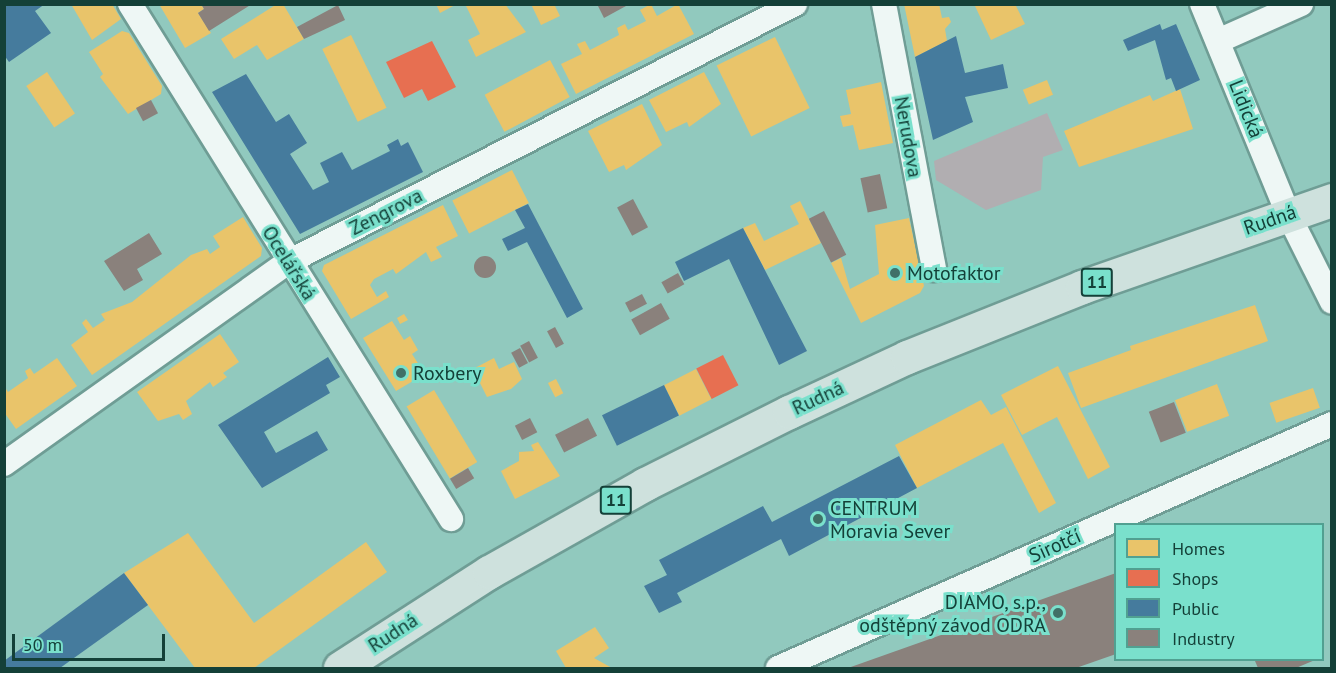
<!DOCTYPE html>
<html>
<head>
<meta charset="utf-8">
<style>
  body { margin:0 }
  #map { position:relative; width:1336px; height:673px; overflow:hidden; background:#91c9be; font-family:"PT Sans",sans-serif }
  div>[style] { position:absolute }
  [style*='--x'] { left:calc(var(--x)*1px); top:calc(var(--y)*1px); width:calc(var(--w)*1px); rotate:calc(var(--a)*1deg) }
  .green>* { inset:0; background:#b1aeb1 }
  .homes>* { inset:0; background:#e9c46a; transform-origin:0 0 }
  .shops>* { inset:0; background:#e76f51; transform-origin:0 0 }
  .public>* { inset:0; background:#457b9d; transform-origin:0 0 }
  .industry>* { inset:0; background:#8a817c; transform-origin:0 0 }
  .round { border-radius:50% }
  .roads { filter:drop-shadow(2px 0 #6f9d95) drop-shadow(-2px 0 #6f9d95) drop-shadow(0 2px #6f9d95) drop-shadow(0 -2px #6f9d95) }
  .minor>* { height:24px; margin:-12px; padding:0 12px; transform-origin:12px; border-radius:12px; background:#eef7f5 }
  .primary>* { height:33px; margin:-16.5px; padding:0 16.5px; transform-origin:16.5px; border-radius:16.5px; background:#cee1dd }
  .dots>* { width:16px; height:16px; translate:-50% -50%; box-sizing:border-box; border:3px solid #7ae0cc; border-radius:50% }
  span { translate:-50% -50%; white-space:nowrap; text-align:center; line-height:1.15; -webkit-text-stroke:6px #7ae0cc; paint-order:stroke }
  .shield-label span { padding:2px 4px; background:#7ae0cc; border:2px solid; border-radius:4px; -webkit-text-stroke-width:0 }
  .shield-label { font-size:18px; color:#144038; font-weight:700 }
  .street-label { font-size:20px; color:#144038 }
  .poi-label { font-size:20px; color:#144038 }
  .left { translate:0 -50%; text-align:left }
  .right { translate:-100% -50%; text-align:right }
  .frame { position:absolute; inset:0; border:6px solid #144038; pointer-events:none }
  .legend { position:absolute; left:1114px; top:523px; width:210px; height:138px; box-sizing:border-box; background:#7ae0cc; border:2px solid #51a091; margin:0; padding:8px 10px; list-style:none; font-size:18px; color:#144038 }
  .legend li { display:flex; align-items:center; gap:12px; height:30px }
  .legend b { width:30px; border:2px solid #51a091 }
  .scale { position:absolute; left:12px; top:634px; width:153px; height:27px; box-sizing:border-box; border:3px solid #144038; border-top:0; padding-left:8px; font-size:18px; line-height:21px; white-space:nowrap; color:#144038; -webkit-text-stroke:4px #7ae0cc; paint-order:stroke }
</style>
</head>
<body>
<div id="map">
  <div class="green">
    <div style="clip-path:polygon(1047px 113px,1063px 150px,1043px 157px,1041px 190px,986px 210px,936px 180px,934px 161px)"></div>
  </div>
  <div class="homes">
    <div style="clip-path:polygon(71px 4px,112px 4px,121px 19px,92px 40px)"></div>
    <div style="clip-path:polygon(159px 4px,201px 4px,204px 9px,198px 13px,211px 33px,185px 48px)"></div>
    <div style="clip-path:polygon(277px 4px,283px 4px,304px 39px,267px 60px,257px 45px,234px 59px,221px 39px)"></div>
    <div style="clip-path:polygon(436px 4px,457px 4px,440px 13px)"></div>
    <div style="clip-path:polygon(465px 4px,505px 4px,526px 32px,476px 57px,468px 40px,480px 34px)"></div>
    <div style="clip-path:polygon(531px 4px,554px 4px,560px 16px,541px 25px)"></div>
    <div style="clip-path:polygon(651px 4px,657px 16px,678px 4px,694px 34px,576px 94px,561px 64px,582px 54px,577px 44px,585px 41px,590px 50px,619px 35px,617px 28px,625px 24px,628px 30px,646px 21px,640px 10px)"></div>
    <div style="clip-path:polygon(904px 4px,939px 4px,942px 18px,949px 17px,951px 22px,945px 29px,947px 41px,915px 57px)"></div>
    <div style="clip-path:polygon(1015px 4px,1025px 24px,991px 40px,975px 6px)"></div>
    <div style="clip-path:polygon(122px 31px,129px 33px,162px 86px,161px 94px,128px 114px,100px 77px,103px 74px,89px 52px)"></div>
    <div style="left:351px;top:35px;width:81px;height:32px;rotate:64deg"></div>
    <div style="left:775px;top:37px;width:79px;height:65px;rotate:64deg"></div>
    <div style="left:550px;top:60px;width:42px;height:74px;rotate:62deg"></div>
    <div style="left:47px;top:72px;width:50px;height:25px;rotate:56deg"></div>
    <div style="clip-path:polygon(704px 72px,721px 104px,689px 127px,687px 122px,666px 132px,649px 100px)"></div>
    <div style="left:1047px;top:80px;width:16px;height:26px;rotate:68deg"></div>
    <div style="clip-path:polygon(881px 82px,893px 143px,859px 150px,853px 125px,843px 127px,840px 116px,851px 114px,846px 90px)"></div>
    <div style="clip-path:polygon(1180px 89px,1193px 129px,1079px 167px,1064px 131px,1150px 95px,1153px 101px)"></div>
    <div style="clip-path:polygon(642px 104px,662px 145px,626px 170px,624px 165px,609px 172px,588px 131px)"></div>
    <div style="left:512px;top:170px;width:37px;height:67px;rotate:63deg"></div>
    <div style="clip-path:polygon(800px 201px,821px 243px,765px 270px,743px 228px,755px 223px,764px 241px,799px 224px,790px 206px)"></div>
    <div style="clip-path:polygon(443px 205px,458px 236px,436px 247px,442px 257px,431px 262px,426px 252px,396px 274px,393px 269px,374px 279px,370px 285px,377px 297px,386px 291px,389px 297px,351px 319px,322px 271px,324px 265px)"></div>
    <div style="clip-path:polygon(243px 217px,262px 248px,261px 256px,92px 375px,71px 345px,88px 332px,82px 323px,86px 319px,93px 328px,105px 320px,101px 314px,132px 302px,191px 255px,207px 249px,210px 254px,220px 247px,213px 236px)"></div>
    <div style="clip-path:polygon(909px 218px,924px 286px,920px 293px,861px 323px,831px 263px,841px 258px,850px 289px,879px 274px,875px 225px)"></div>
    <div style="clip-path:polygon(1255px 305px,1268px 341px,1081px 408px,1068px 373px,1131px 350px,1130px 346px)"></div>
    <div style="clip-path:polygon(404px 314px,408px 320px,400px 324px,397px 318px)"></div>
    <div style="clip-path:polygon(392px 321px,404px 340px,410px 336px,418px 350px,412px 354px,425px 374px,396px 391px,363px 338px)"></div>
    <div style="clip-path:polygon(220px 334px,239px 362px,223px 373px,227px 377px,213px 387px,210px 382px,186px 401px,192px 414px,183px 420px,179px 414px,158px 421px,137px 392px)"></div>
    <div style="clip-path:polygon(57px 358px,77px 386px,16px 429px,4px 412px,4px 386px,8px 392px,28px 378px,25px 371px,30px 368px,34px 374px)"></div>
    <div style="clip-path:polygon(494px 358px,499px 369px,514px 362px,522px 379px,511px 389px,487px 397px,473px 369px)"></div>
    <div style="clip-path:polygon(1058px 366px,1110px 467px,1088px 479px,1057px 417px,1022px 435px,1001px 395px)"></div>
    <div style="left:696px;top:369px;width:34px;height:36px;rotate:63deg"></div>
    <div style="left:556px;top:379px;width:16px;height:9px;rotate:63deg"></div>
    <div style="left:1217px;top:384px;width:34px;height:45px;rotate:69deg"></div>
    <div style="left:1313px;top:388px;width:21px;height:46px;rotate:71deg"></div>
    <div style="left:434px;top:390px;width:84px;height:32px;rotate:59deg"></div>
    <div style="clip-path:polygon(981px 400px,991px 415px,1006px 407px,1056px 503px,1039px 513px,1003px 443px,917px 488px,895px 445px)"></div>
    <div style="clip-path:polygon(538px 442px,560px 476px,515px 499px,501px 471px,519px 461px,519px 452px,534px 451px,531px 445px)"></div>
    <div style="clip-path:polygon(188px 533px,254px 623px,366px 542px,387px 572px,254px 668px,195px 668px,124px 573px)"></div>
    <div style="clip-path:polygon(595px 627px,609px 648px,594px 658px,612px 668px,566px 668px,556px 651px)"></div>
  </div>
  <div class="shops">
    <div style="clip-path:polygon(432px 41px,456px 87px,428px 101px,422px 89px,404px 98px,386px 62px)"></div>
    <div style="left:723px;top:355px;width:34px;height:30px;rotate:63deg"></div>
  </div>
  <div class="public">
    <div style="clip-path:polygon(4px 4px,45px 4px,35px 11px,51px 33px,9px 62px,4px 55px)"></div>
    <div style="clip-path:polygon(1160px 24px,1162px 30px,1176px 24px,1200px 80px,1176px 91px,1171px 78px,1166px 80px,1155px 40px,1128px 51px,1123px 40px)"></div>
    <div style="clip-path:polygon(956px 36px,965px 73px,1003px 64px,1008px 88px,965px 97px,973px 122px,933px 140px,915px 57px)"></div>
    <div style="clip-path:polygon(246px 74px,276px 122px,289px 114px,307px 143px,290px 154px,313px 190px,329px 182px,320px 163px,342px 152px,352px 170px,390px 151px,387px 145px,398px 139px,401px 146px,408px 142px,423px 172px,300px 234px,212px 92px)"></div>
    <div style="clip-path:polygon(528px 204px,583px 309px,567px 318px,527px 242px,508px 251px,502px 239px,525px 228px,515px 210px)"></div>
    <div style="clip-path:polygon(743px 228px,807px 351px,779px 365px,729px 259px,684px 281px,675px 262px)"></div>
    <div style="clip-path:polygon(328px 357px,340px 377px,326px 385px,330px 393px,264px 432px,276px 453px,317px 431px,328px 450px,262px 488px,218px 425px)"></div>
    <div style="left:664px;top:385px;width:34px;height:69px;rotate:64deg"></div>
    <div style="clip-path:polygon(899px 456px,917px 488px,789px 556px,781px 539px,677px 593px,682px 602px,659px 613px,644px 586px,667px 575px,659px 560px,763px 506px,772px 522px)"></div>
    <div style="clip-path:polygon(124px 573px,148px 605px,60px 668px,4px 668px,4px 661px)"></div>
  </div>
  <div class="industry">
    <div style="clip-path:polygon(201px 4px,252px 4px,209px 31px,198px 13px,204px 9px)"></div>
    <div style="clip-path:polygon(597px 4px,625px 4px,626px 6px,604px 18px)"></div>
    <div style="clip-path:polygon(338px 5px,345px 20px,304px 39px,297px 27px)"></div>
    <div style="left:151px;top:100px;width:15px;height:17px;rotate:62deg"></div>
    <div style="left:880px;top:174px;width:35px;height:20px;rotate:78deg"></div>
    <div style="left:633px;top:199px;width:32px;height:18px;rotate:62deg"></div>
    <div style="left:824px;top:211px;width:49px;height:17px;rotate:63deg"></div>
    <div style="clip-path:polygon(149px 233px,162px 254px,137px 269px,143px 280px,124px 291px,104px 261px)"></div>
    <div class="round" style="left:474px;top:256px;width:22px;height:22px"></div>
    <div style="left:678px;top:273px;width:13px;height:19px;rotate:61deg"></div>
    <div style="left:642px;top:294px;width:11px;height:19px;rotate:63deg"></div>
    <div style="left:661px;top:303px;width:18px;height:34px;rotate:61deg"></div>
    <div style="left:555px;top:327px;width:19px;height:9px;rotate:62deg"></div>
    <div style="left:529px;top:341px;width:19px;height:10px;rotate:62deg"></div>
    <div style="left:520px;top:348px;width:17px;height:10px;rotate:62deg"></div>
    <div style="left:1174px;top:402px;width:33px;height:27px;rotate:69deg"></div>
    <div style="left:530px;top:418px;width:16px;height:17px;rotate:63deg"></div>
    <div style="left:588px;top:418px;width:20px;height:37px;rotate:63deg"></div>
    <div style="left:468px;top:468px;width:12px;height:21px;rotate:59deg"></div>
    <div style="clip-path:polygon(1116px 573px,1116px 654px,1076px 668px,848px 668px)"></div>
    <div style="clip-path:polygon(1315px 660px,1296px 668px,1258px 668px,1255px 661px)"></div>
  </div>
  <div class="roads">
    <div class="minor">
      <div style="--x:130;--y:4;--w:607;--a:58.06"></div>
      <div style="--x:884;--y:4;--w:270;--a:79.3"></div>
      <div style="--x:1202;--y:4;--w:227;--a:67.7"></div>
      <div style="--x:1288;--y:214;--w:98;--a:63.4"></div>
      <div style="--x:1218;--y:41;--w:91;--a:-24"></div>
      <div style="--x:4;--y:464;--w:349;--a:-35.4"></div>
      <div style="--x:288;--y:262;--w:569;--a:-26.97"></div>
      <div style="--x:778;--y:668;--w:605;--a:-23.77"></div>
    </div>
    <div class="primary">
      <div style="--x:340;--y:668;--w:177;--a:-32.8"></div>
      <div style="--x:489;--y:572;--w:179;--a:-29.4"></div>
      <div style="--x:645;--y:484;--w:161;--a:-26.6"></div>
      <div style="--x:789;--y:412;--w:130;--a:-25"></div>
      <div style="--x:907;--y:357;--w:188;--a:-21.8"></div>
      <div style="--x:1082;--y:287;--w:265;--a:-19.2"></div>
    </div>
  </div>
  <div class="dots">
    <div style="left:895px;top:273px;background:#407067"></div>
    <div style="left:401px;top:373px;background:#407067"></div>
    <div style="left:818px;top:519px;background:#407067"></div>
    <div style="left:1058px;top:613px;background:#407067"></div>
  </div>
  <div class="shield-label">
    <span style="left:1097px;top:282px">11</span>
    <span style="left:616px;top:500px">11</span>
  </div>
  <div class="street-label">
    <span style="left:1246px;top:109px;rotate:68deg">Lidická</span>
    <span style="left:908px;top:137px;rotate:80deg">Nerudova</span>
    <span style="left:386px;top:212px;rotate:-27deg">Zengrova</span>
    <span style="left:1270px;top:220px;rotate:-19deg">Rudná</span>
    <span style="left:289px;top:263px;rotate:58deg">Ocelářská</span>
    <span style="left:818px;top:398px;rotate:-25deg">Rudná</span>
    <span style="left:1055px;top:546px;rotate:-24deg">Sirotčí</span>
    <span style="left:393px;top:633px;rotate:-33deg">Rudná</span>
  </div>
  <div class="poi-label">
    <span class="left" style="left:907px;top:273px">Motofaktor</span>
    <span class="left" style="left:413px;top:373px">Roxbery</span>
    <span class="left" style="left:830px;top:520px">CENTRUM<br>Moravia Sever</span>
    <span class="right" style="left:1046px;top:614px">DIAMO, s.p.,<br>odštěpný závod ODRA</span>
  </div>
  <div class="frame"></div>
  <ul class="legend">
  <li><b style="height:16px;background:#e9c46a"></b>Homes</li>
  <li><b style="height:16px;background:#e76f51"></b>Shops</li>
  <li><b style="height:16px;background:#457b9d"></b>Public</li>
  <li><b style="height:16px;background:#8a817c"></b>Industry</li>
  </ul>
  <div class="scale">50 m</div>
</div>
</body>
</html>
